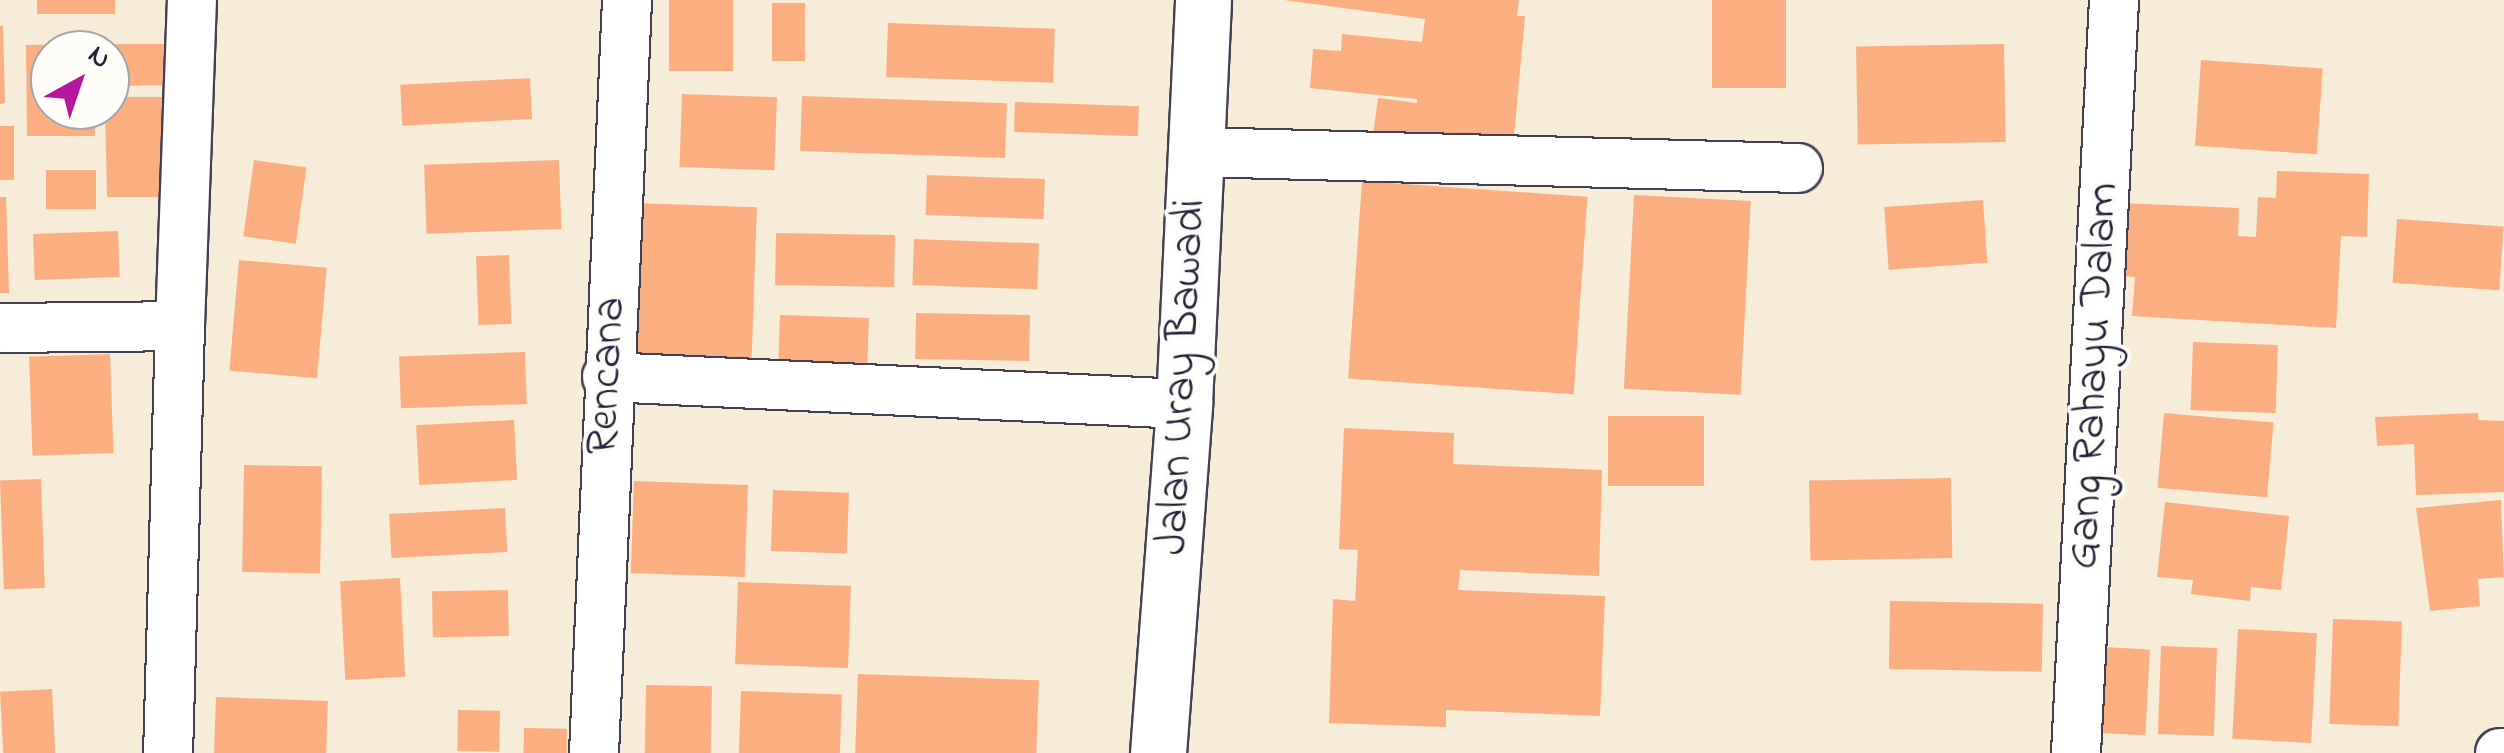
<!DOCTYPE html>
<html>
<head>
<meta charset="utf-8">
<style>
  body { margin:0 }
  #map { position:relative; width:2504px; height:753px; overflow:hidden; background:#f7ecd8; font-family:"Indie Flower",sans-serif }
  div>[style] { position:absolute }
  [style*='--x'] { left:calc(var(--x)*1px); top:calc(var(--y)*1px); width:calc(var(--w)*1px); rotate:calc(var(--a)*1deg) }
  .building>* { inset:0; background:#fbaf81; transform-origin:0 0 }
  .roads { filter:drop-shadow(2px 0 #424053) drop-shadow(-2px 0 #424053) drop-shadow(0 2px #424053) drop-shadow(0 -2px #424053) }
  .minor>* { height:48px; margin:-24px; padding:0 24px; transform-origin:24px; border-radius:24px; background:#fff }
  .tertiary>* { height:55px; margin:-27.5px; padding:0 27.5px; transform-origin:27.5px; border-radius:27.5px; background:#fff }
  span { translate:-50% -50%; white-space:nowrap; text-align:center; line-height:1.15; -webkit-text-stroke:8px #fdfcf7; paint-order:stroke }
  .street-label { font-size:45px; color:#22223b }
  .north { position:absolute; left:30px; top:30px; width:100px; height:100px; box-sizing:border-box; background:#fdfcf7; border:2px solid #a5a5ac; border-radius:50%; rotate:40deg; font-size:28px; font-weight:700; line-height:40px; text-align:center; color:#22223b }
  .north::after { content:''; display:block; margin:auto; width:35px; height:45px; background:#b5179e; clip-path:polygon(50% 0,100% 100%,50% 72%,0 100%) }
</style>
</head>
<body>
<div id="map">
  <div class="building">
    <div style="left:37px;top:0;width:78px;height:14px"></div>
    <div style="left:669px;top:0;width:64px;height:71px"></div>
    <div style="clip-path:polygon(1284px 0,1519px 0,1517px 16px,1525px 16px,1513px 147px,1373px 135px,1378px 98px,1417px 103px,1417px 99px,1310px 88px,1313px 49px,1341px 51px,1342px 34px,1422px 42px,1425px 19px)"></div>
    <div style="left:1712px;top:0;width:74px;height:88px"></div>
    <div style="left:772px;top:3px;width:33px;height:58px"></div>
    <div style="left:888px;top:23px;width:167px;height:54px;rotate:2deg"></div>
    <div style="clip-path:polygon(0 26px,3px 26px,5px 103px,0 104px)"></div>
    <div style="clip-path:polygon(93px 44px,94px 50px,50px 50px,50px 110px,95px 110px,95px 136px,27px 136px,26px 45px)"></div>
    <div style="clip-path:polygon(101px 44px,171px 44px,173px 85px,110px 86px,110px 50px,101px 50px)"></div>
    <div style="left:2004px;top:44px;width:98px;height:148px;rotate:89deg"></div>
    <div style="left:2201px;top:60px;width:122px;height:86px;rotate:4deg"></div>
    <div style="left:530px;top:78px;width:41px;height:130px;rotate:87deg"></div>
    <div style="left:682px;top:94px;width:95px;height:73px;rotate:2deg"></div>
    <div style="left:802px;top:96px;width:205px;height:55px;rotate:2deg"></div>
    <div style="clip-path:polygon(110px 97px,163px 97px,165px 197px,107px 197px,105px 110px,110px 110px)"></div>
    <div style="left:1015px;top:102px;width:124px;height:30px;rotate:2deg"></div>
    <div style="left:0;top:126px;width:14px;height:54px"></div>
    <div style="left:254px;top:160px;width:53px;height:77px;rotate:8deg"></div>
    <div style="left:559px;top:160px;width:69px;height:135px;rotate:88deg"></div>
    <div style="left:46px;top:170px;width:50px;height:39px"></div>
    <div style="clip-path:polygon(2277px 171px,2369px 174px,2367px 237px,2341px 236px,2336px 328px,2132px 316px,2135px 277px,2119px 276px,2121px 203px,2239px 208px,2238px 236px,2256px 237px,2258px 197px,2276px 198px)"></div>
    <div style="left:927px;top:175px;width:118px;height:40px;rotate:2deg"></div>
    <div style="left:1362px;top:181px;width:226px;height:198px;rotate:4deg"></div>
    <div style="left:1634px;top:195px;width:117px;height:194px;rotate:3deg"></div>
    <div style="clip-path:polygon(0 197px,6px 197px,9px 293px,0 293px)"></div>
    <div style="left:1983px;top:200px;width:63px;height:99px;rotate:86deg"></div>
    <div style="left:635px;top:203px;width:122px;height:151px;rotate:2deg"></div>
    <div style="left:2397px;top:219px;width:107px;height:64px;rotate:4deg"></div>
    <div style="left:118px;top:231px;width:46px;height:85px;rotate:88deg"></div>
    <div style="left:776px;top:233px;width:119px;height:52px;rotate:1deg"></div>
    <div style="left:914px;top:239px;width:125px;height:46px;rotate:2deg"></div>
    <div style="left:509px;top:255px;width:69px;height:33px;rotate:88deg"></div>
    <div style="left:239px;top:260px;width:88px;height:111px;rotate:5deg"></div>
    <div style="left:916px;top:313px;width:114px;height:46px;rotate:1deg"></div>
    <div style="left:780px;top:315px;width:89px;height:45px;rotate:2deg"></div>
    <div style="left:2193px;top:342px;width:85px;height:68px;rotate:2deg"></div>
    <div style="left:525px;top:352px;width:52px;height:126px;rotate:88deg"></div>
    <div style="left:110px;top:354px;width:99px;height:81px;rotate:88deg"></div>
    <div style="left:2164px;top:413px;width:110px;height:75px;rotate:5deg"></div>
    <div style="clip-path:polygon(2478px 413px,2478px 420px,2504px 421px,2504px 492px,2416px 495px,2414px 444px,2377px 446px,2375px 417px)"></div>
    <div style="left:1608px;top:416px;width:96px;height:70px"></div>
    <div style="left:514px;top:420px;width:60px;height:98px;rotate:87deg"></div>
    <div style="clip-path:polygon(1344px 428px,1454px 433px,1453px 464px,1602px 470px,1599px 576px,1460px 570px,1458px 590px,1605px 596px,1600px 716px,1446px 710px,1446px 727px,1329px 723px,1333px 599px,1355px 601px,1358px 550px,1339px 549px)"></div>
    <div style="left:244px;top:465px;width:78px;height:107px;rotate:1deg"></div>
    <div style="left:1951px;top:478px;width:80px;height:142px;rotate:89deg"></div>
    <div style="left:41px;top:479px;width:109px;height:41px;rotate:88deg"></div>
    <div style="left:634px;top:481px;width:114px;height:92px;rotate:2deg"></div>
    <div style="left:773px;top:490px;width:76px;height:61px;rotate:2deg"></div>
    <div style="clip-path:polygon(2501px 500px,2504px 577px,2478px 579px,2480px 606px,2430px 611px,2416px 508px)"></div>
    <div style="clip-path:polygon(2165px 502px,2289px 516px,2281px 590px,2251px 587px,2250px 601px,2191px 594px,2193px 580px,2157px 577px)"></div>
    <div style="left:505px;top:508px;width:44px;height:116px;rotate:87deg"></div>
    <div style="left:400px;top:578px;width:99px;height:60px;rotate:87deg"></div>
    <div style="left:738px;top:582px;width:113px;height:82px;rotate:2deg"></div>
    <div style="left:508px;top:590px;width:46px;height:76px;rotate:89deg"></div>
    <div style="left:1890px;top:601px;width:153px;height:68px;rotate:1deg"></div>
    <div style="left:2333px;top:619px;width:69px;height:105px;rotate:2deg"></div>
    <div style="left:2238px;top:629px;width:79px;height:110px;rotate:3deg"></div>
    <div style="left:2084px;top:646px;width:66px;height:86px;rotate:3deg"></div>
    <div style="left:2161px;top:646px;width:56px;height:88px;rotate:2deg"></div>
    <div style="left:858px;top:674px;width:181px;height:79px;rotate:2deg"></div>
    <div style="left:646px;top:685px;width:66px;height:68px;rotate:1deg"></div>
    <div style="left:52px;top:689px;width:64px;height:52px;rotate:87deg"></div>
    <div style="left:741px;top:691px;width:101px;height:62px;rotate:2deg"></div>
    <div style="left:216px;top:697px;width:112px;height:56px;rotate:2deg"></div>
    <div style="left:458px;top:710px;width:42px;height:41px;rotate:1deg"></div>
    <div style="left:524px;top:728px;width:43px;height:25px;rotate:1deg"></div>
  </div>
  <div class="roads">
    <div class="minor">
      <div style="--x:1196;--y:152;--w:602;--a:1.52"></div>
      <div style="--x:180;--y:326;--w:326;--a:-87.9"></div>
      <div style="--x:0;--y:328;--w:180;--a:-0.6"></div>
      <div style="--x:180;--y:326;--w:427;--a:91.6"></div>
      <div style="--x:607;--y:377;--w:578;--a:2.68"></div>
      <div style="--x:594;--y:753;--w:754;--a:-87.49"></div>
      <div style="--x:2076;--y:753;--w:754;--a:-87.11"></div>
      <div style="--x:2500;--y:753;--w:4;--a:0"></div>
    </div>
    <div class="tertiary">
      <div style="--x:1158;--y:753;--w:350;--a:-85.7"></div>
      <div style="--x:1184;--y:404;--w:404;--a:-87.3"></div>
    </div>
  </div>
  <div class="street-label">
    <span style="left:608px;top:376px;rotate:-87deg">Rencana</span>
    <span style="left:2095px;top:376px;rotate:-87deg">Gang Rahayu Dalam</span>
    <span style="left:1183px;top:377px;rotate:-87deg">Jalan Uray Bawadi</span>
  </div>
  <div class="north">N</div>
</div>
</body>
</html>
